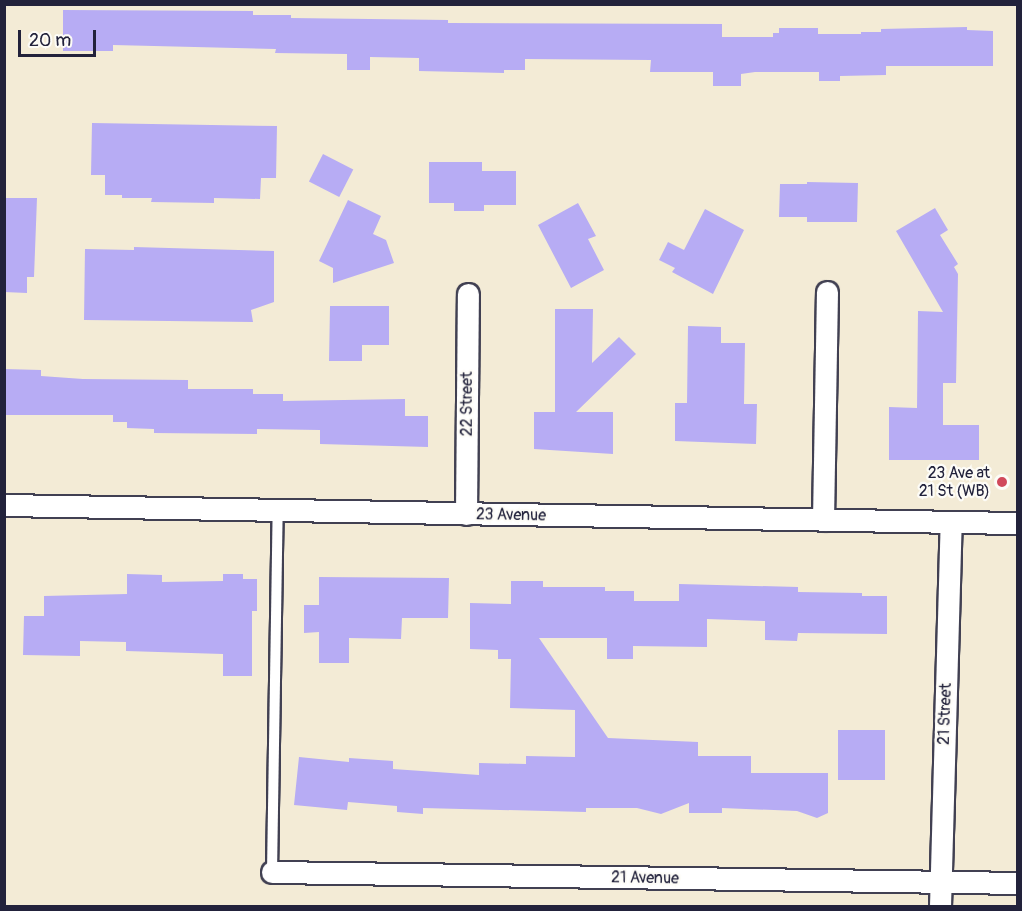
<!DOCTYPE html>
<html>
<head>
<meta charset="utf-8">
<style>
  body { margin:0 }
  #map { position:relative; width:1022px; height:911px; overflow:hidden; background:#f3ebd6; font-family:Pangolin,sans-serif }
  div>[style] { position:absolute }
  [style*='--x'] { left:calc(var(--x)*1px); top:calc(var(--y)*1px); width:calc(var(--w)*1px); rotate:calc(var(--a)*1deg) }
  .building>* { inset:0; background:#b7acf4; transform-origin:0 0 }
  .roads { filter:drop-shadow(2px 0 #414052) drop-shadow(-2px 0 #414052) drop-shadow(0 2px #414052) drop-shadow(0 -2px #414052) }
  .service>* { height:10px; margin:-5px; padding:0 5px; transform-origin:5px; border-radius:5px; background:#fff }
  .minor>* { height:21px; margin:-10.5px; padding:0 10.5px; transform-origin:10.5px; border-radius:10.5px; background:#fff }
  .dots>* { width:16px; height:16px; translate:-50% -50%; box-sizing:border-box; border:3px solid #fdfcf7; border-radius:50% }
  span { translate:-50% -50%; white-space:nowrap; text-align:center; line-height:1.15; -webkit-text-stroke:4.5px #fdfcf7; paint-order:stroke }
  .street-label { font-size:16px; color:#22223b }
  .poi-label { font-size:16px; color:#22223b }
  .right { translate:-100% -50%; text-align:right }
  .frame { position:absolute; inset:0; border:6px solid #22223b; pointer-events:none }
  .scale { position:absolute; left:18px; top:30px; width:78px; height:27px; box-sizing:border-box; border:3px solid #22223b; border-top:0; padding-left:8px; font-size:18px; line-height:21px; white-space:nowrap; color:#22223b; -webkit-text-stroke:4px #fdfcf7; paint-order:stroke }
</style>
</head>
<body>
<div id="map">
  <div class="building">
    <div style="clip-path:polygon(63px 10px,253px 11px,253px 15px,291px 15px,291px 18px,448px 20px,448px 23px,722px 24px,722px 37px,773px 37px,773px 33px,779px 33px,779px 28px,818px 28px,818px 34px,861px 34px,861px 32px,881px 32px,881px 29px,967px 27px,967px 30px,993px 31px,993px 66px,886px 66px,886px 75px,840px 76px,840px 81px,819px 81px,819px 72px,755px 72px,741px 74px,741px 86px,713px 86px,713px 72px,650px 72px,651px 60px,525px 59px,525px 70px,504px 70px,504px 73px,419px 71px,419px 58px,370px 57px,370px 70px,347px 70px,347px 54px,275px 53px,276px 49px,113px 45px,113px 51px,63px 51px)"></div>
    <div style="clip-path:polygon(92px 123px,277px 126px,276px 178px,261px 178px,260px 199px,214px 198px,214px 203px,151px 202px,152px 198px,122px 198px,122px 195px,105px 195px,105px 175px,91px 175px)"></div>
    <div style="left:323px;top:154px;width:34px;height:31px;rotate:27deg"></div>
    <div style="clip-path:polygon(429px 162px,482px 162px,482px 171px,516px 171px,516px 205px,484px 205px,484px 211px,454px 211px,454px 203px,429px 203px)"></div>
    <div style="clip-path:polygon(807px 182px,858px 183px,857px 222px,807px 222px,807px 217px,779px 217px,780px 184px,807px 184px)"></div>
    <div style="clip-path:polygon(4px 198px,37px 198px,34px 277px,27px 277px,27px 293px,4px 292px)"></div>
    <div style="clip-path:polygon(348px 200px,381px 216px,373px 234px,386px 240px,394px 263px,333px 283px,333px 268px,319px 261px)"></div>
    <div style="clip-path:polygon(578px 203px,596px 236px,588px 239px,604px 270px,571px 288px,538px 225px)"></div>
    <div style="clip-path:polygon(935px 208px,948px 230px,940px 235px,958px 264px,954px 267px,958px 274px,956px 383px,943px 383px,943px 425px,979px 425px,979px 460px,889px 460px,889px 407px,917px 408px,918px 311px,943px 312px,896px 231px)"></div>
    <div style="clip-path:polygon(705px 209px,744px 230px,713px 294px,672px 272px,675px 268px,659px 260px,668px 242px,684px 250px)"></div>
    <div style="clip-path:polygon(134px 247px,274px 251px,274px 302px,251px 310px,253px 322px,84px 320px,85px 249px,134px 250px)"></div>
    <div style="clip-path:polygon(330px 306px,389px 306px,389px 345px,362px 345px,362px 361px,329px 361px)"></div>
    <div style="clip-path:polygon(555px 309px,593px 309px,592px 363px,619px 337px,636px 354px,576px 412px,613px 412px,613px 454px,534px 449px,534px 412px,555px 412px)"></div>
    <div style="clip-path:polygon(688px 326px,721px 327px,721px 343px,745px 343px,744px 404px,757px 404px,756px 444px,675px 441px,675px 403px,687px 403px)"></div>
    <div style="clip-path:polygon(4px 369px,41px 370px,41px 376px,83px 379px,188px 380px,188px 389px,253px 389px,253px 394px,283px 394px,283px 401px,405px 399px,405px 416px,428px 416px,428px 447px,320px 444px,320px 430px,257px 429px,257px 434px,154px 433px,154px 429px,127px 428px,127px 422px,113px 422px,113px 415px,4px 415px)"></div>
    <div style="clip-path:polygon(127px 574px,162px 575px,162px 582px,223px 581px,223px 574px,243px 574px,243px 579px,257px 579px,257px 611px,252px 611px,252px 676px,223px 676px,223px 654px,126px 651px,126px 642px,80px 641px,80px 656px,23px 655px,24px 616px,44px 616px,44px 596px,127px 594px)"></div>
    <div style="clip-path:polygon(319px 577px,449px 578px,448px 618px,402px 618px,401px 639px,349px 638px,349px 663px,319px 663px,319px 632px,304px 633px,304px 605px,319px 605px)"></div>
    <div style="clip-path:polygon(511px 581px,543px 581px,543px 587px,605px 587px,605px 591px,634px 591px,634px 601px,679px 601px,679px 584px,798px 587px,798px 592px,862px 593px,862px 596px,887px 596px,887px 634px,798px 633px,797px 641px,765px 640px,765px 621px,707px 619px,707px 647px,633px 646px,633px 659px,607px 659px,607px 638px,539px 638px,608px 738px,698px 742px,698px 756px,751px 756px,751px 773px,828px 773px,828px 813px,817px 818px,797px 811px,722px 808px,722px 813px,689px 813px,689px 803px,661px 814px,637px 808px,586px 808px,586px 812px,423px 808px,423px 814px,397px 812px,397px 806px,348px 802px,347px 810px,294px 805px,299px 757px,349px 762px,349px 758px,393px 761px,393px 769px,479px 775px,479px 763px,526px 764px,526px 756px,575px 757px,575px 710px,510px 708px,511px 659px,498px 659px,498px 650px,470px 649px,470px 603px,511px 604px)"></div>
    <div style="left:838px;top:730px;width:47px;height:50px"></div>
  </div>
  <div class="roads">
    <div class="service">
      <div style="--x:272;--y:872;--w:362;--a:-89.1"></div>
    </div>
    <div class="minor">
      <div style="--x:4;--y:505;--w:1014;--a:1.02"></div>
      <div style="--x:466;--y:514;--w:220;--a:-89.5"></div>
      <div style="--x:823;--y:520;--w:228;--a:-89"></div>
      <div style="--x:272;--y:872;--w:746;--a:0.84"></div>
      <div style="--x:940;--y:906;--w:384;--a:-88.4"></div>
    </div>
  </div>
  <div class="dots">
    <div style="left:1002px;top:482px;background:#d1495b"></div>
  </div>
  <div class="street-label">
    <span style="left:467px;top:404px;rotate:-90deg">22 Street</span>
    <span style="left:511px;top:515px;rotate:1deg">23 Avenue</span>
    <span style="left:945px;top:714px;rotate:-88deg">21 Street</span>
    <span style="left:645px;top:878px;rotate:1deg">21 Avenue</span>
  </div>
  <div class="poi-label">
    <span class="right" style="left:990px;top:482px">23 Ave at<br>21 St (WB)</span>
  </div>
  <div class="frame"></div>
  <div class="scale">20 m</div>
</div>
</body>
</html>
